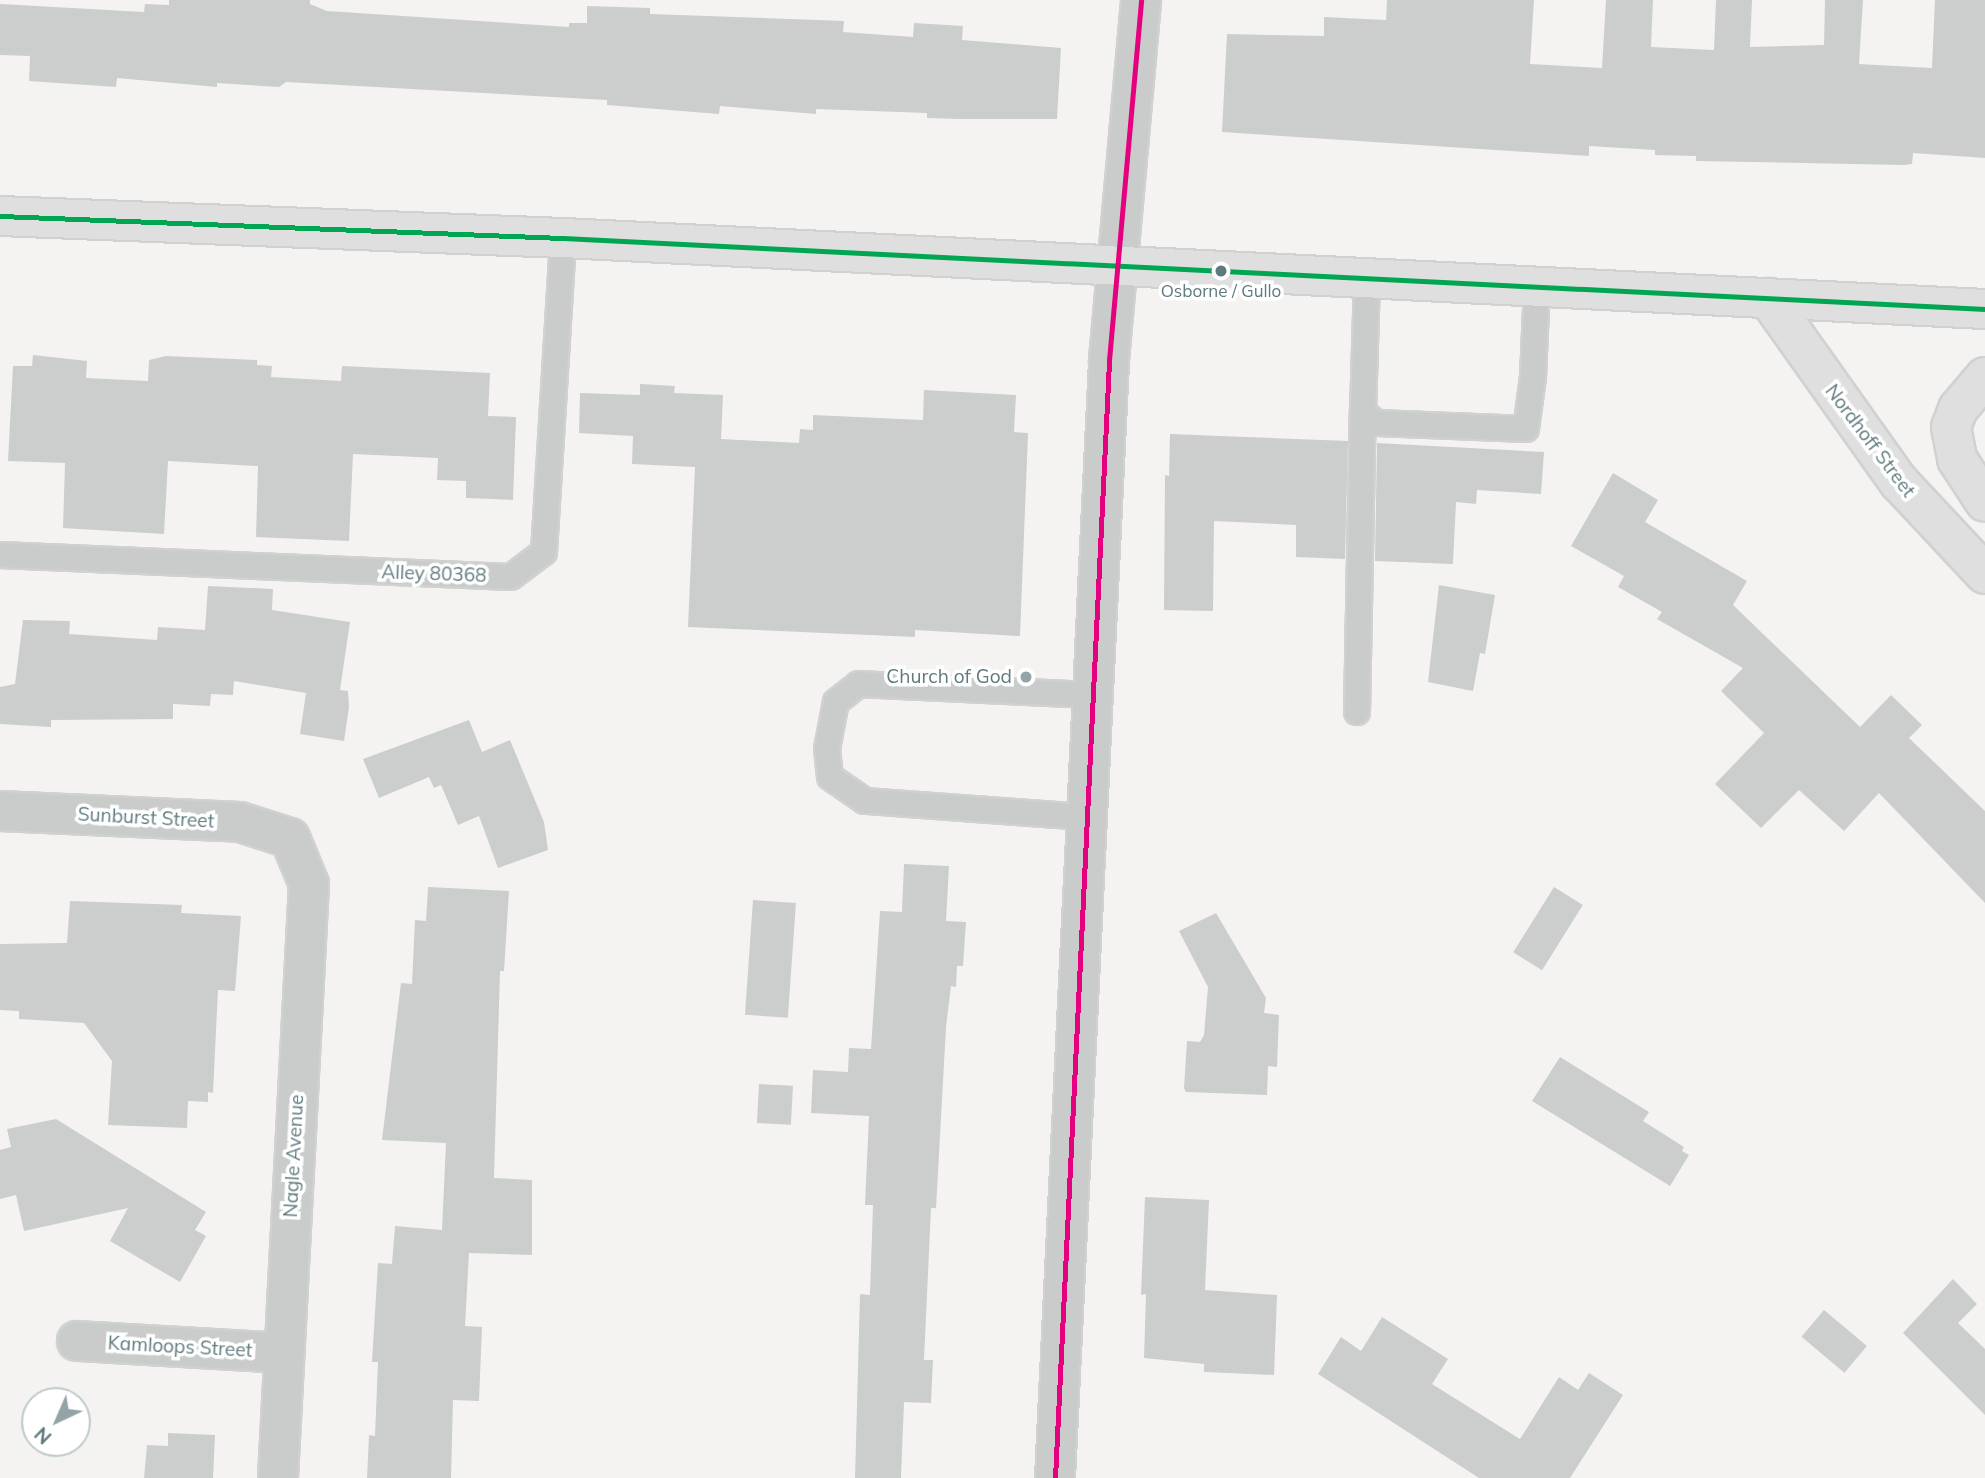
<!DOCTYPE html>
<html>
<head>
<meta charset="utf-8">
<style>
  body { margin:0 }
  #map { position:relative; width:1985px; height:1478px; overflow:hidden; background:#f4f3f2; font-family:Mulish,sans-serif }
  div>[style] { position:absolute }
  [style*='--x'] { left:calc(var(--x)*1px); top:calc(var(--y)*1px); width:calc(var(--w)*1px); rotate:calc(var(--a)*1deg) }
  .building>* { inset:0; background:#cbcecd; transform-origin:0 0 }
  .roads { filter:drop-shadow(2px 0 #d0d1d0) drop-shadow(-2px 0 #d0d1d0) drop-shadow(0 2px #d0d1d0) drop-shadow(0 -2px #d0d1d0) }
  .service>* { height:24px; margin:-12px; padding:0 12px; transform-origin:12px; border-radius:12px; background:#cacccc }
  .minor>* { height:38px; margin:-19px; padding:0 19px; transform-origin:19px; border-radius:19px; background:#cacccc }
  .primary>* { height:38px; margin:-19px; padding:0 19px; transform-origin:19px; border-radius:19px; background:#dfdfdf }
  .bus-1>* { height:5px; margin:-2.5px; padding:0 2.5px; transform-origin:2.5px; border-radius:2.5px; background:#00a651 }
  .bus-2>* { height:5px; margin:-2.5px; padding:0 2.5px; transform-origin:2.5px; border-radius:2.5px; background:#e5007d }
  .dots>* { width:19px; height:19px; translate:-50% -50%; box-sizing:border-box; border:4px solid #fff; border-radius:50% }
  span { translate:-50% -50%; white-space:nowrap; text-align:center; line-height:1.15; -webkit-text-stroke:7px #fff; paint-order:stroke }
  .bus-label { font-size:17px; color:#5f7a7e }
  .street-label { font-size:19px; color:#5f7a7e }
  .poi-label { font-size:19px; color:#5f7a7e }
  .right { translate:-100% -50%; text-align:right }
  .north { position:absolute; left:21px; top:1387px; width:70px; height:70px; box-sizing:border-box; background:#fff; border:2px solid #bfcacb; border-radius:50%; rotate:224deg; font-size:19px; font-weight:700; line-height:28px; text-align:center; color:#5f7a7e }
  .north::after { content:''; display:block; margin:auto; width:24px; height:32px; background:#93a4a7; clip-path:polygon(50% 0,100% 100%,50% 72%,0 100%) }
</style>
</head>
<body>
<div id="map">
  <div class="building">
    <div style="clip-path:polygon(169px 0,310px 0,310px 4px,327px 11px,569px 27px,569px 23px,587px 23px,587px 6px,650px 8px,650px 14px,844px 21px,843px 32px,913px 37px,914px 23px,963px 26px,962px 40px,1061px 48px,1057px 119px,960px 119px,927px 118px,927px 113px,816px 109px,816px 114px,720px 106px,719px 114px,607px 105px,607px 100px,286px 82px,279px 87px,217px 83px,217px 87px,117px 78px,116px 87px,29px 81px,30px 56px,0 55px,0 4px,144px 12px,145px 4px,169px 5px)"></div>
    <div style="clip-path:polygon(1387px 0,1534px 0,1530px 64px,1602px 68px,1606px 0,1653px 0,1651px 47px,1714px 50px,1716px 0,1752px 0,1750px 47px,1824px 45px,1825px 0,1863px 0,1859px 64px,1932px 68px,1935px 0,1985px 0,1985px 158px,1913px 153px,1912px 164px,1904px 165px,1696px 161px,1696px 156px,1655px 155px,1655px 150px,1589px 146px,1589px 156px,1222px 132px,1227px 34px,1324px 36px,1324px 17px,1386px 20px)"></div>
    <div style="clip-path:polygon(33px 355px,87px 361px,86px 378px,148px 381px,149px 360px,166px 356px,257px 360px,257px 365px,272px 366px,271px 377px,341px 381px,342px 366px,490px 373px,488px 416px,516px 417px,513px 500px,466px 498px,466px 481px,437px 480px,438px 458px,353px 454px,349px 541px,256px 537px,258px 466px,168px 461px,164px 534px,63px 528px,65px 463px,8px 461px,13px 366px,32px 366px)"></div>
    <div style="clip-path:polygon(640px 384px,675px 386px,674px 393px,723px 395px,721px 439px,799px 443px,800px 429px,813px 430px,813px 415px,923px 420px,924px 390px,1016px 395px,1014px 432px,1028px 433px,1020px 636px,915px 630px,915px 637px,688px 627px,695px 467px,632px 464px,633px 436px,579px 433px,580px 393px,640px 395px)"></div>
    <div style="clip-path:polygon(1170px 434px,1348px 441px,1345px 559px,1296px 557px,1296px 525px,1214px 521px,1213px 611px,1164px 610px,1165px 475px,1169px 476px)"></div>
    <div style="clip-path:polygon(1377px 443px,1544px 452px,1541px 494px,1477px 490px,1476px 504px,1456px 502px,1453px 564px,1375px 561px)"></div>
    <div style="clip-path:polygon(1613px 473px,1658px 500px,1645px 522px,1747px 581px,1733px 605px,1860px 727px,1891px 695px,1922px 725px,1909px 738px,1985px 811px,1985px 903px,1879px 793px,1844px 831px,1799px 790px,1761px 828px,1715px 784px,1764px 733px,1721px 691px,1743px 668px,1657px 619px,1662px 612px,1618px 587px,1624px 576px,1571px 546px)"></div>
    <div style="clip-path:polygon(1439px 585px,1495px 595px,1485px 654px,1480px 653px,1473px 691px,1428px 682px)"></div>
    <div style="clip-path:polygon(208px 586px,273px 589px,272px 610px,350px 622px,340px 690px,348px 691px,349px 707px,344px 741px,300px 734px,306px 693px,234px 681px,233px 695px,211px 694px,210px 706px,173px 704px,173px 719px,51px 720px,51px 727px,0 724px,0 687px,15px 684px,23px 620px,70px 621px,69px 634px,157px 640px,158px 627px,205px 630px)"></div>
    <div style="clip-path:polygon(469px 720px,482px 752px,510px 740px,544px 822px,548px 850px,498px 868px,479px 816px,458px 825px,441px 785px,434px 788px,429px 777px,379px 798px,363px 759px)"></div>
    <div style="clip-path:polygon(904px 864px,949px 866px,946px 921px,966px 922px,963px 966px,957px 966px,956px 987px,951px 986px,946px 1027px,936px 1208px,931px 1208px,924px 1360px,933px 1360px,931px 1403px,904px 1402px,901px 1478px,855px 1478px,860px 1294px,870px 1295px,873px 1205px,865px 1205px,869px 1116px,811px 1113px,813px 1070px,848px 1072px,849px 1048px,871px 1049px,880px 911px,902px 912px)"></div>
    <div style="clip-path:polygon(428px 887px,509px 891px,504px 971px,500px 971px,494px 1178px,532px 1180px,532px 1255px,469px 1253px,465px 1326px,482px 1327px,479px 1401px,453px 1400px,451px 1478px,367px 1478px,369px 1435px,375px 1436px,378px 1362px,372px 1362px,378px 1263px,392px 1264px,395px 1226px,442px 1230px,446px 1143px,382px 1140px,401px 983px,412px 984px,415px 920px,426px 921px)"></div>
    <div style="left:1554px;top:887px;width:34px;height:77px;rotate:32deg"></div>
    <div style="left:753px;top:900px;width:43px;height:115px;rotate:4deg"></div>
    <div style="clip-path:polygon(70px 901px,182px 905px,181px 913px,241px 916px,235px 991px,218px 990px,213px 1093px,208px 1092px,208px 1102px,188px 1101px,187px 1128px,108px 1125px,112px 1061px,84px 1023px,19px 1019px,19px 1011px,0 1010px,0 944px,67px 943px)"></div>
    <div style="clip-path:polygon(1216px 913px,1266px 998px,1264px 1013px,1279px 1015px,1277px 1067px,1268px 1066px,1267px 1095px,1186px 1092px,1184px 1088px,1187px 1041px,1200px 1042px,1204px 1035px,1208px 987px,1179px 931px)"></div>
    <div style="clip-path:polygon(1560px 1057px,1649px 1112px,1643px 1121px,1684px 1147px,1682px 1151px,1689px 1155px,1670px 1186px,1532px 1101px)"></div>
    <div style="left:759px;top:1084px;width:34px;height:39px;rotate:3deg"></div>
    <div style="clip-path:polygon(56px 1119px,206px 1212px,195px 1230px,206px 1236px,180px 1282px,110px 1241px,128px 1208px,24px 1231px,16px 1195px,0 1199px,0 1150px,11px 1147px,7px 1129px)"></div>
    <div style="clip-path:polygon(1145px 1197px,1209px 1200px,1205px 1290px,1277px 1295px,1274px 1375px,1204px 1372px,1204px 1364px,1144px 1358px,1146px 1294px,1141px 1295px)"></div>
    <div style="clip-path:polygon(1953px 1279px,1977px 1304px,1958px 1323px,1985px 1349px,1985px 1415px,1903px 1333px)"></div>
    <div style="left:1824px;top:1310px;width:56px;height:35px;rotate:40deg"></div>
    <div style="clip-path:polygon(1382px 1317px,1448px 1359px,1432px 1384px,1520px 1439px,1559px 1377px,1578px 1390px,1589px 1373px,1623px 1395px,1570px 1478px,1479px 1478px,1318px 1374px,1341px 1337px,1361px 1351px)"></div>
    <div style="clip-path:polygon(168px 1433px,215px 1435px,213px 1478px,144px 1478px,147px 1445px,168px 1446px)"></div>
  </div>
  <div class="roads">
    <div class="service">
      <div style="--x:1367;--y:279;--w:134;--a:91.7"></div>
      <div style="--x:1363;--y:413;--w:17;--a:36"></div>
      <div style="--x:1377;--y:423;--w:149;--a:2.3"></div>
      <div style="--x:1526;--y:429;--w:52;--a:-82.3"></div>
      <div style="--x:1533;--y:377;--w:90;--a:-87.5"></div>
      <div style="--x:0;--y:555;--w:511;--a:2.47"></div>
      <div style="--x:511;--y:577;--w:41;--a:-37.1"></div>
      <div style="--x:544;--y:552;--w:315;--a:-86.5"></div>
      <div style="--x:1357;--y:712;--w:299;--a:-88.9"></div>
      <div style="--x:1084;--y:817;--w:220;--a:-175.8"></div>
      <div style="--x:865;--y:801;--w:42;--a:-145.6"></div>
      <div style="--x:830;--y:777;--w:28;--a:-96"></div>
      <div style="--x:827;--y:749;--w:48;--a:-79.2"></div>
      <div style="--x:836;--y:702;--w:29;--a:-38"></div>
      <div style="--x:859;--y:684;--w:230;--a:2.7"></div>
    </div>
    <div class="minor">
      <div style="--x:0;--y:811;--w:240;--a:2.6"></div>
      <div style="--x:240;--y:822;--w:52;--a:17.7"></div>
      <div style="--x:290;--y:838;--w:50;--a:67.6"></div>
      <div style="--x:309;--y:884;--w:595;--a:92.99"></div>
      <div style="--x:77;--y:1341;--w:206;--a:3.3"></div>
      <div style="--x:1055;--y:1478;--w:1119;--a:-87.23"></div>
      <div style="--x:1109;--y:360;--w:361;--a:-84.9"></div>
    </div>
    <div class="primary">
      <div style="--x:0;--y:216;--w:563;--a:2.24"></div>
      <div style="--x:563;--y:238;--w:1424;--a:2.86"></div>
      <div style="--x:1768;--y:298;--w:226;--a:54.6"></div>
      <div style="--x:1899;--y:482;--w:126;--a:46.9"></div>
      <div style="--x:1985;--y:377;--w:42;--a:130.2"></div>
      <div style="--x:1958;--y:409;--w:19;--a:111"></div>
      <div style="--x:1951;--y:427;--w:33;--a:79"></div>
      <div style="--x:1957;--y:459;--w:51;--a:56.9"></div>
    </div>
  </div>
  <div class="bus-1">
    <div style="--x:0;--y:216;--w:563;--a:2.24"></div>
    <div style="--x:563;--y:238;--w:1424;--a:2.86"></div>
  </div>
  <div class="bus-2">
    <div style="--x:1055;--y:1478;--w:1119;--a:-87.23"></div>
    <div style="--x:1109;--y:360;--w:361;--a:-84.9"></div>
  </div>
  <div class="dots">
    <div style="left:1221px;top:271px;background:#5f7a7e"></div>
    <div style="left:1026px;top:677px;background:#93a4a7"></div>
  </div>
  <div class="bus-label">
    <span style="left:1221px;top:291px">Osborne / Gullo</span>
  </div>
  <div class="street-label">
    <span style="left:1870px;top:441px;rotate:53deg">Nordhoff Street</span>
    <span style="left:434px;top:574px;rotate:2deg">Alley 80368</span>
    <span style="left:146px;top:818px;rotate:3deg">Sunburst Street</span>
    <span style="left:294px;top:1156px;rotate:-87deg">Nagle Avenue</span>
    <span style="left:180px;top:1347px;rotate:3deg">Kamloops Street</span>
  </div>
  <div class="poi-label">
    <span class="right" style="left:1012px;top:677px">Church of God</span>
  </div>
  <div class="north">N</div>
</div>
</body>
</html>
